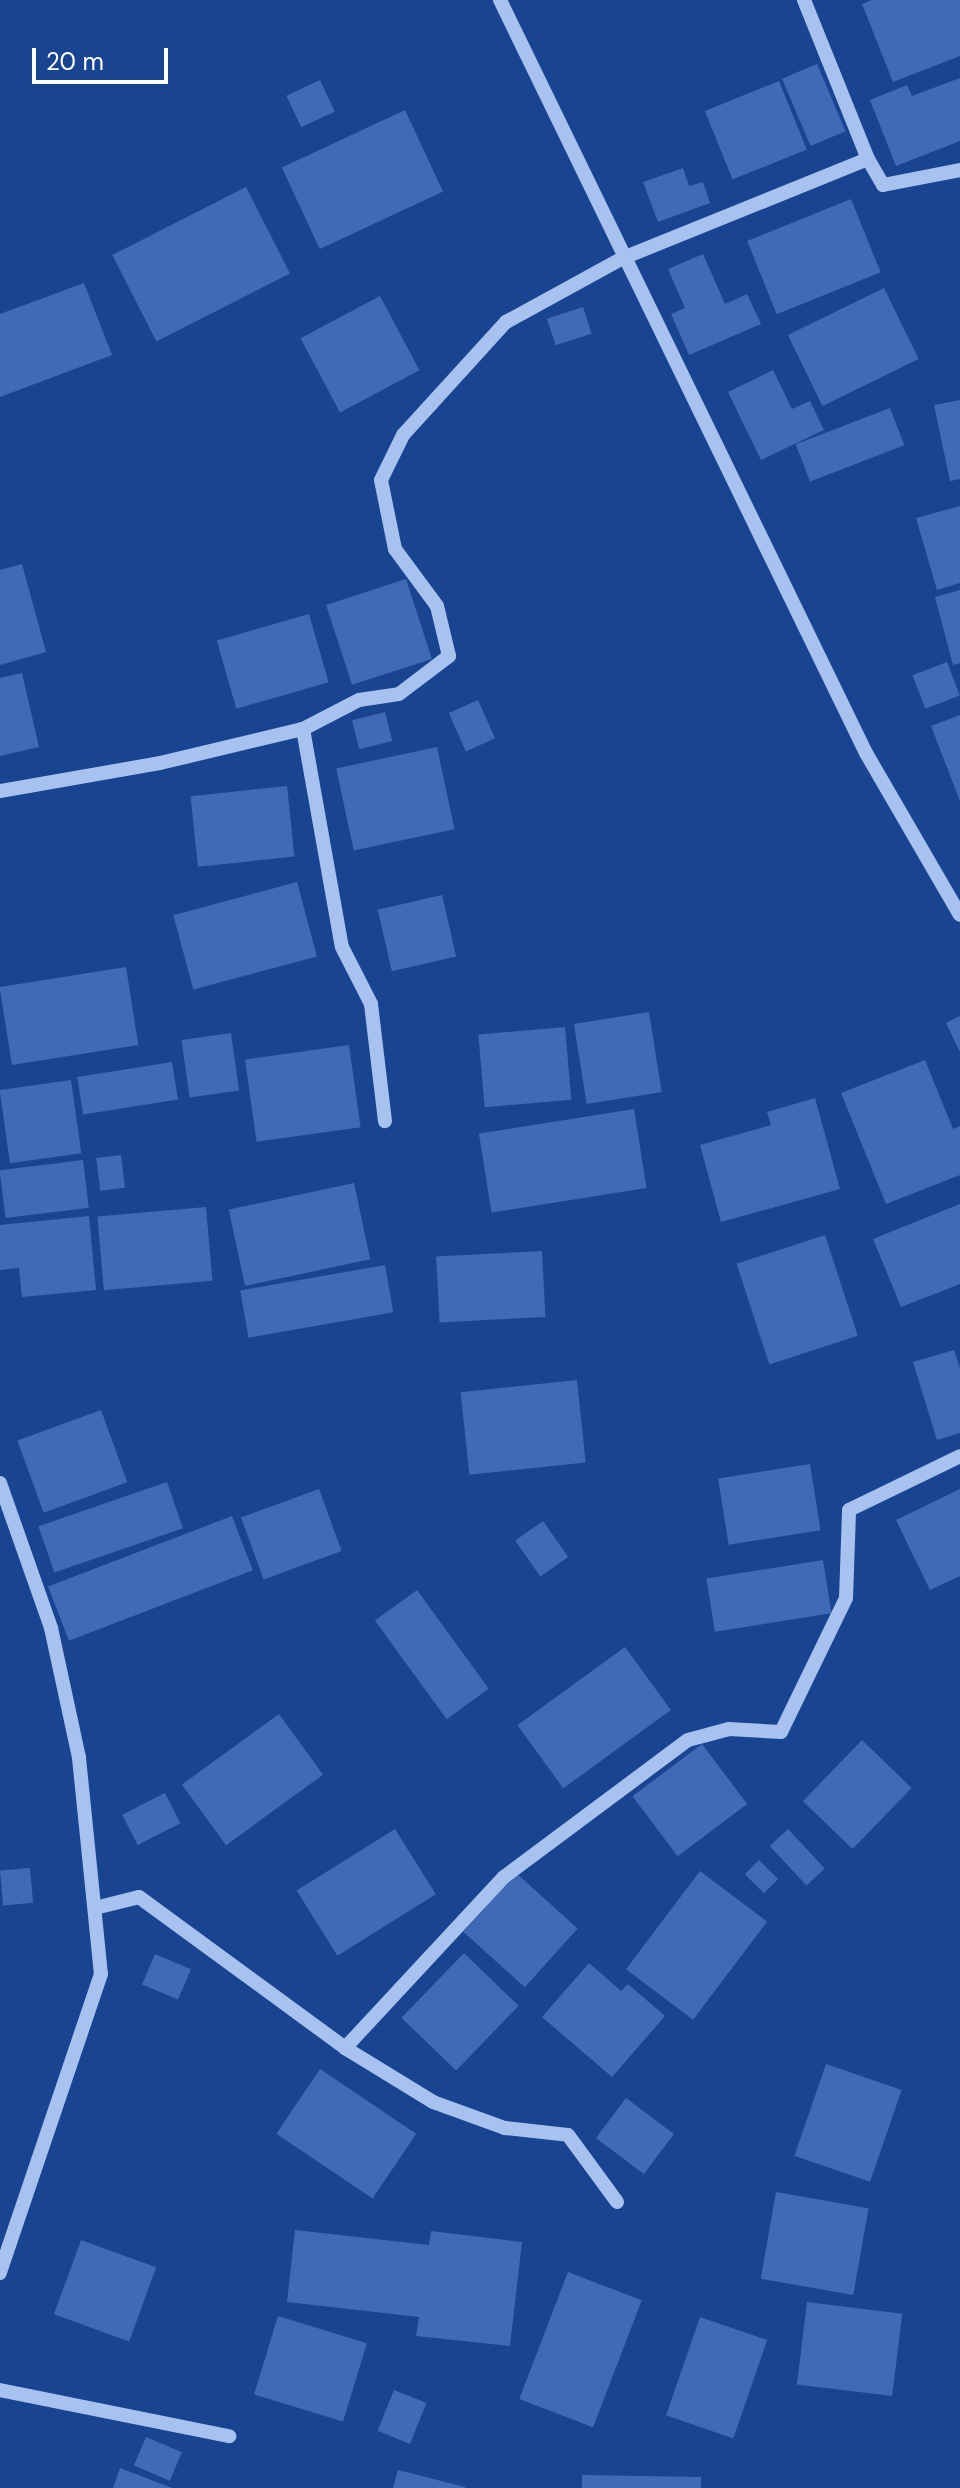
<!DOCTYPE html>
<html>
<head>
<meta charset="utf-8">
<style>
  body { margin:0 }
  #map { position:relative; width:960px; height:2488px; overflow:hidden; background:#194491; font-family:"DM Sans",sans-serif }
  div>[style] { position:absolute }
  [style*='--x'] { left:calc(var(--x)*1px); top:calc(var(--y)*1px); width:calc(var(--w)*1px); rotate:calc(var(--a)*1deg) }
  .building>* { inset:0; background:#3e6ab7; transform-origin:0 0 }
  .minor>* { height:14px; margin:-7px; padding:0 7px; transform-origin:7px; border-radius:7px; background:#a8c2ef }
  span { translate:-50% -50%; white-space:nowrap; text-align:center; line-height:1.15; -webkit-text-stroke:8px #194491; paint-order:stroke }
  .scale { position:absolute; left:32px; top:48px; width:136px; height:36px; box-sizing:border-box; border:4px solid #fff; border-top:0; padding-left:10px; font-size:24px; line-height:28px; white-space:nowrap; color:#fff; -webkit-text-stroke:6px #194491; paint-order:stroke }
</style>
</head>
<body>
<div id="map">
  <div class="building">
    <div style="clip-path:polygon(872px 0,960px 0,960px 56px,893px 82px,862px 4px)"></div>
    <div style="left:817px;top:64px;width:73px;height:38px;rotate:67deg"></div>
    <div style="clip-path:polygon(960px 78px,960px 141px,896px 166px,870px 100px,907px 85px,912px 96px)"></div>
    <div style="left:320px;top:80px;width:35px;height:37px;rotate:65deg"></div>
    <div style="left:779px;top:81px;width:74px;height:80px;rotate:68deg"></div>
    <div style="left:405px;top:110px;width:90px;height:136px;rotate:65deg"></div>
    <div style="clip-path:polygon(683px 168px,689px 186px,703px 182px,710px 203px,658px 222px,643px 182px)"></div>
    <div style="left:246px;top:187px;width:97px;height:150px;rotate:63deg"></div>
    <div style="left:851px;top:199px;width:79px;height:112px;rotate:68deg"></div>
    <div style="clip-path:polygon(703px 254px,725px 304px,747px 294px,761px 324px,689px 355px,671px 314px,685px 308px,668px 269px)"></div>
    <div style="clip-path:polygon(84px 283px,112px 355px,0 397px,0 314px)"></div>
    <div style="left:884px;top:288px;width:79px;height:107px;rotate:64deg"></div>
    <div style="left:380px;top:296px;width:84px;height:90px;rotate:62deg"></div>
    <div style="left:583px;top:307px;width:28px;height:38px;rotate:72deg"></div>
    <div style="clip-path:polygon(773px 370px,792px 409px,810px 401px,824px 430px,761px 460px,728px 392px)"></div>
    <div style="clip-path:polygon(960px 400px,960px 479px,950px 481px,934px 405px)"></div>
    <div style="left:890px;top:408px;width:40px;height:101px;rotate:69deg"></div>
    <div style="clip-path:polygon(960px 506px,960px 583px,937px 590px,916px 518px)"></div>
    <div style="clip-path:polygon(22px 564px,46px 652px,0 665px,0 570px)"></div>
    <div style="left:406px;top:579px;width:84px;height:84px;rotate:72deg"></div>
    <div style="clip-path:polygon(960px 590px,960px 663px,953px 665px,935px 597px)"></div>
    <div style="left:309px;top:614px;width:71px;height:96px;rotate:74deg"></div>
    <div style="left:947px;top:662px;width:36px;height:37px;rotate:69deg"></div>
    <div style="clip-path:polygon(22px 673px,39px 747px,0 756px,0 678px)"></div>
    <div style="left:478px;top:700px;width:42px;height:32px;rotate:66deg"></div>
    <div style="left:385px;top:712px;width:30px;height:34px;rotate:76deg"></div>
    <div style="clip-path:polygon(960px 715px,960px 801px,931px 726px)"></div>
    <div style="left:437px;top:747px;width:84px;height:103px;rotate:78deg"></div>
    <div style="left:287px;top:786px;width:71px;height:97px;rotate:84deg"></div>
    <div style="left:297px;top:882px;width:77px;height:128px;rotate:75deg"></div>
    <div style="left:442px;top:895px;width:63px;height:66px;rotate:77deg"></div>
    <div style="left:126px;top:967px;width:79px;height:128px;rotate:81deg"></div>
    <div style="left:649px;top:1012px;width:81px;height:76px;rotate:81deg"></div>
    <div style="clip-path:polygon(960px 1016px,960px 1052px,946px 1023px)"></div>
    <div style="left:565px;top:1027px;width:73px;height:87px;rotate:85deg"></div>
    <div style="left:231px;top:1033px;width:58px;height:50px;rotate:82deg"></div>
    <div style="left:349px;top:1045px;width:83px;height:105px;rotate:82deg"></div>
    <div style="clip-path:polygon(925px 1060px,953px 1129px,960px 1126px,960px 1175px,886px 1204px,841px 1093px)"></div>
    <div style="left:172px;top:1062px;width:38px;height:96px;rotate:81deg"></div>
    <div style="left:71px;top:1080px;width:74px;height:72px;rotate:82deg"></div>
    <div style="clip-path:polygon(815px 1098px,840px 1189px,721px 1222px,700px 1145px,771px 1125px,767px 1112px)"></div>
    <div style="left:634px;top:1109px;width:80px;height:157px;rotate:81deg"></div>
    <div style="left:121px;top:1155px;width:33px;height:25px;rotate:83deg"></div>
    <div style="left:83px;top:1160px;width:48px;height:84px;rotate:83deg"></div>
    <div style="left:354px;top:1183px;width:78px;height:128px;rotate:78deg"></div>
    <div style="clip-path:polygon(960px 1204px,960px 1284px,901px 1307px,873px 1239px)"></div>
    <div style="left:206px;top:1207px;width:74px;height:109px;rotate:85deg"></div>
    <div style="clip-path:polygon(89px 1216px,96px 1290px,22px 1297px,19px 1268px,0 1270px,0 1225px)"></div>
    <div style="left:825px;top:1235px;width:106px;height:93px;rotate:72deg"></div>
    <div style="left:542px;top:1251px;width:66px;height:106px;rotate:87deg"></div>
    <div style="left:385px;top:1265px;width:48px;height:147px;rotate:80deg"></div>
    <div style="clip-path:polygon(954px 1350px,960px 1368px,960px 1433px,937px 1440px,913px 1362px)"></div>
    <div style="left:577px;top:1380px;width:83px;height:117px;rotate:84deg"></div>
    <div style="left:101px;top:1410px;width:77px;height:89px;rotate:70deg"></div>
    <div style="left:810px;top:1464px;width:67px;height:93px;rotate:81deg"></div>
    <div style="left:167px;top:1482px;width:49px;height:136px;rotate:71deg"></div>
    <div style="left:319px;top:1489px;width:66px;height:83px;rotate:70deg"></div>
    <div style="clip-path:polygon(960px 1489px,960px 1576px,930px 1590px,896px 1520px)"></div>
    <div style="left:232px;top:1516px;width:58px;height:197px;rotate:69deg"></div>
    <div style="left:543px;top:1521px;width:44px;height:34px;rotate:55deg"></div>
    <div style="left:823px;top:1560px;width:54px;height:118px;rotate:81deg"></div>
    <div style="left:417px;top:1590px;width:122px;height:52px;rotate:54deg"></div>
    <div style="left:625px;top:1647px;width:78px;height:133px;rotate:54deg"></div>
    <div style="left:279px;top:1714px;width:75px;height:120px;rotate:54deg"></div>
    <div style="left:862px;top:1740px;width:69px;height:85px;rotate:44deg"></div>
    <div style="left:702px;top:1744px;width:75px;height:87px;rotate:53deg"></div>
    <div style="left:165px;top:1793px;width:34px;height:48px;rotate:63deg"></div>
    <div style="left:395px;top:1829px;width:77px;height:116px;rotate:58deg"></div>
    <div style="left:788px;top:1829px;width:54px;height:25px;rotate:47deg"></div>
    <div style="left:759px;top:1860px;width:27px;height:20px;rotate:45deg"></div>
    <div style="left:30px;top:1868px;width:35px;height:30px;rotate:85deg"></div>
    <div style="left:700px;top:1871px;width:84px;height:123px;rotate:37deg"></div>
    <div style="left:516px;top:1873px;width:83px;height:79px;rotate:42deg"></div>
    <div style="left:464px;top:1953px;width:76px;height:90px;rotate:44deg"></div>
    <div style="left:155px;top:1954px;width:39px;height:33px;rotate:23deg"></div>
    <div style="clip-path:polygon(589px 1963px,621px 1991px,628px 1984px,665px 2016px,612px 2077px,542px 2017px)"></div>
    <div style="left:826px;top:2064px;width:80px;height:97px;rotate:19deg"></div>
    <div style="left:320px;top:2069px;width:116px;height:78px;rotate:34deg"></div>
    <div style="left:626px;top:2098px;width:60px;height:50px;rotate:37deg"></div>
    <div style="left:776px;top:2192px;width:94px;height:88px;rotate:10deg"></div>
    <div style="clip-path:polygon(295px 2230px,429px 2245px,431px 2231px,522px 2242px,510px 2346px,416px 2336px,419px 2317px,287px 2302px)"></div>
    <div style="left:81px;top:2240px;width:80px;height:79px;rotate:20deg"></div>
    <div style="left:568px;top:2272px;width:79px;height:136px;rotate:21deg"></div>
    <div style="left:807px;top:2302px;width:96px;height:83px;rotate:7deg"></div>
    <div style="left:278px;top:2316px;width:93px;height:82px;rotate:17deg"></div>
    <div style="left:700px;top:2317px;width:71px;height:104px;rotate:19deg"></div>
    <div style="left:394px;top:2390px;width:35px;height:44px;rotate:22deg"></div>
    <div style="left:146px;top:2437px;width:39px;height:31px;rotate:23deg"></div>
    <div style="clip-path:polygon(120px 2468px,172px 2488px,113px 2488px)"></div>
    <div style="clip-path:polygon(398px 2470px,465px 2487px,465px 2488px,393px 2488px)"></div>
    <div style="clip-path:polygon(582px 2475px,701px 2477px,701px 2488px,582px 2488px)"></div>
  </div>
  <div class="minor">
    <div style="--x:500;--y:0;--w:837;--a:64.08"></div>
    <div style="--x:866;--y:753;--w:187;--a:59.9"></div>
    <div style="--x:804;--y:0;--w:171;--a:68.1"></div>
    <div style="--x:303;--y:729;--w:221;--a:79.9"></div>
    <div style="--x:342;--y:947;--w:64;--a:63"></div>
    <div style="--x:371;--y:1004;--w:118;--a:83.2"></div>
    <div style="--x:0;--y:791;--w:162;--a:-9.9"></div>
    <div style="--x:160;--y:763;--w:147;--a:-13.4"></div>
    <div style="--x:303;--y:729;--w:63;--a:-27.4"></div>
    <div style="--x:359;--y:700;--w:40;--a:-8.5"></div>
    <div style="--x:399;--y:694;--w:63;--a:-37.2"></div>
    <div style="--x:449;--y:656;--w:51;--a:-103.5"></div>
    <div style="--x:437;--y:606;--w:71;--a:-126.4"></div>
    <div style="--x:395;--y:549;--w:70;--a:-101.5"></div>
    <div style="--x:381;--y:480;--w:50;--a:-63.9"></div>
    <div style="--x:403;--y:435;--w:153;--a:-47.7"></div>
    <div style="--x:506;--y:322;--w:133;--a:-28.7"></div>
    <div style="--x:623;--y:258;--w:264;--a:-22"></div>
    <div style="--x:868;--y:159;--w:30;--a:60"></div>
    <div style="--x:883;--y:185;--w:78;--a:-11"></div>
    <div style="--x:0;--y:1483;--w:154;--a:70.6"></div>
    <div style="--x:51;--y:1628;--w:133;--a:77.8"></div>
    <div style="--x:79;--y:1758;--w:217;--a:84.2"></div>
    <div style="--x:101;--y:1974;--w:316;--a:108.7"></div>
    <div style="--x:95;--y:1908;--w:45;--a:-14"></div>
    <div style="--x:139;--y:1897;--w:255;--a:36.2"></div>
    <div style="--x:345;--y:2048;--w:103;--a:31.5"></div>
    <div style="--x:433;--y:2102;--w:77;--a:19.9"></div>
    <div style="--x:505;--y:2128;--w:63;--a:6.3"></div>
    <div style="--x:568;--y:2135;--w:83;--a:53.8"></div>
    <div style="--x:345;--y:2048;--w:233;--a:-47.1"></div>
    <div style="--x:504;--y:1877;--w:229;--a:-36.7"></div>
    <div style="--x:688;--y:1740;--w:42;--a:-15"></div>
    <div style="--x:729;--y:1729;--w:52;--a:3.3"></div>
    <div style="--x:781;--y:1732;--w:149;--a:-64.1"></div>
    <div style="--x:846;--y:1598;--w:88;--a:-88"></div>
    <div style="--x:849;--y:1510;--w:123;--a:-25.9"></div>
    <div style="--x:0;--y:2390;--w:234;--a:11.4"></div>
  </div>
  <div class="scale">20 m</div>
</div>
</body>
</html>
